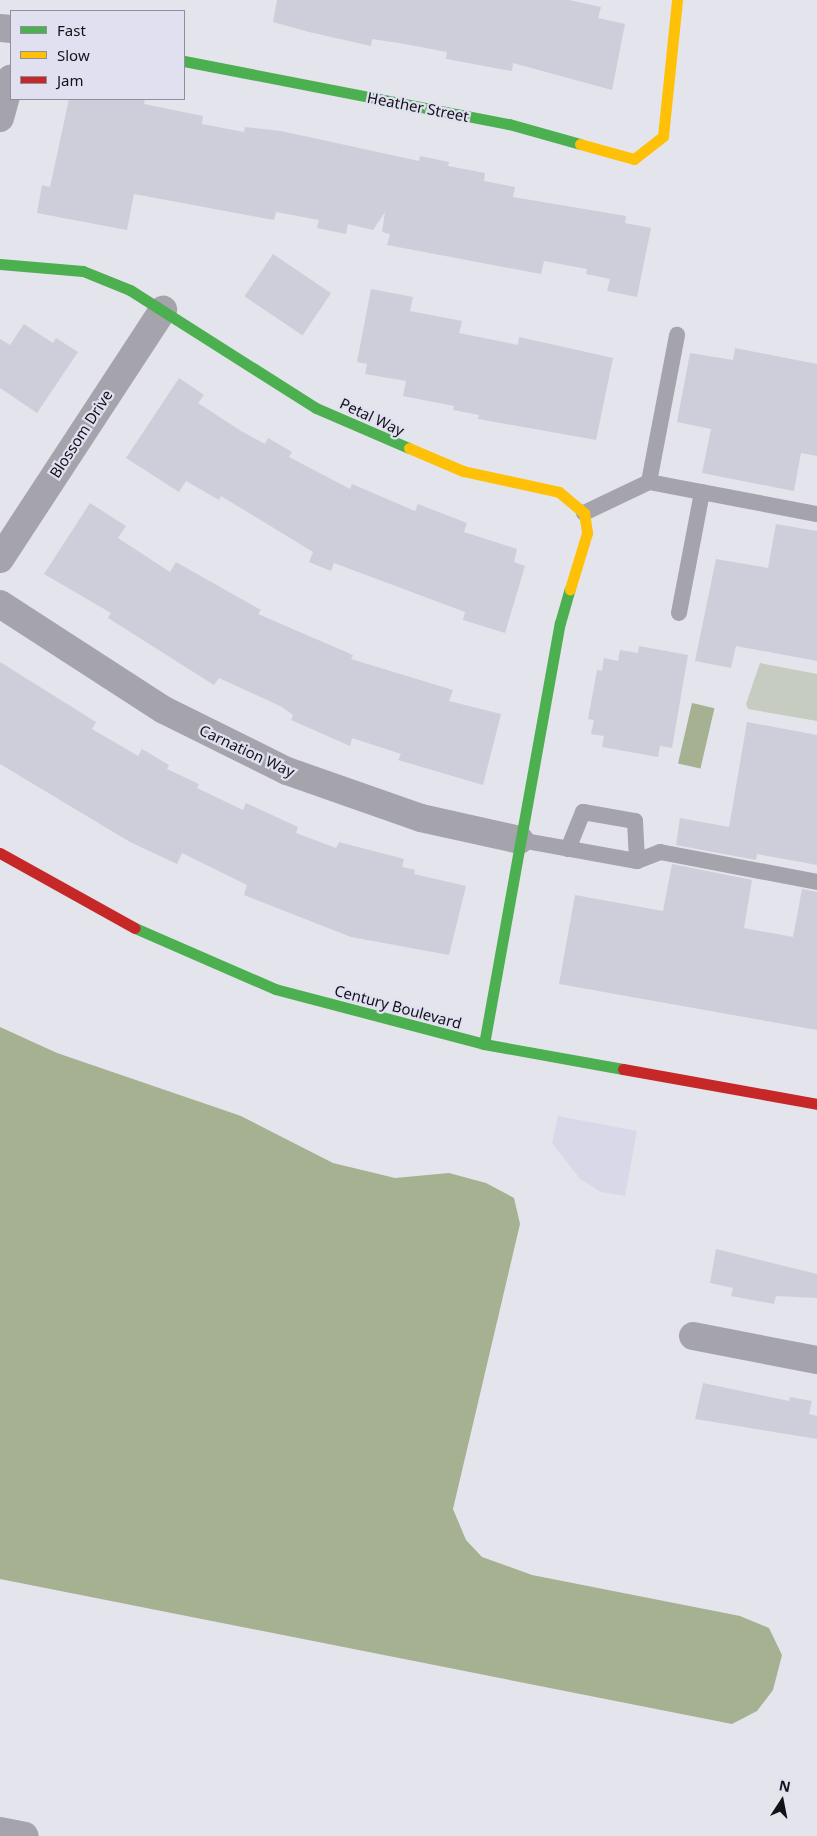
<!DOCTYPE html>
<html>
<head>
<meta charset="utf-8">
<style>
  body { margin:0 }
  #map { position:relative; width:817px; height:1836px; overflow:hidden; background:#e4e4ec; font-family:"Noto Sans",sans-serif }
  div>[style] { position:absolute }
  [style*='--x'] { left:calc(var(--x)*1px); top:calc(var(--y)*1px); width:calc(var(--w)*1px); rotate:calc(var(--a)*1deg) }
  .built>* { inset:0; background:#d9d8e8 }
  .green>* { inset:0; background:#c6ccbf }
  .water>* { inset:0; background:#a5b191; transform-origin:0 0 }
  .building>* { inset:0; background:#cecdda; transform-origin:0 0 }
  .lane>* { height:16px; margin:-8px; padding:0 8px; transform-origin:8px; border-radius:8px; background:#a5a4ac }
  .street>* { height:28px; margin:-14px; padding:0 14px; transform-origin:14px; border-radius:14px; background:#a5a4ac }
  .fast>* { height:11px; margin:-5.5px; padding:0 5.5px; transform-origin:5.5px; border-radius:5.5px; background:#4caf50 }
  .slow>* { height:11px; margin:-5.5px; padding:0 5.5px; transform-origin:5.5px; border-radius:5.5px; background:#ffc107 }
  .jam>* { height:11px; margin:-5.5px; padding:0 5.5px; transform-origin:5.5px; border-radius:5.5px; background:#c62828 }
  span { translate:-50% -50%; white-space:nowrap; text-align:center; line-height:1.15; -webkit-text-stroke:4.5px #e1e0f0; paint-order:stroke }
  .street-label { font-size:15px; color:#131218 }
  .legend { position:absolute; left:10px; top:10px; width:175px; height:90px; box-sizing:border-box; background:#e1e0f0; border:1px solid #8f8e9a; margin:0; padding:6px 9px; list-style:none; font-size:15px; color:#131218 }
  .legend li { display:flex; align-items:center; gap:10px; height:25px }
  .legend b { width:25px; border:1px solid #8f8e9a }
  .north { position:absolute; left:757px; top:1776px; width:50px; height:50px; -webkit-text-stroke:4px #e1e0f0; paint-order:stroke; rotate:11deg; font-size:14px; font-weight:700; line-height:20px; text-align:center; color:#131218 }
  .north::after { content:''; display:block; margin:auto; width:18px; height:22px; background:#131218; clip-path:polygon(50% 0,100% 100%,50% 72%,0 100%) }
</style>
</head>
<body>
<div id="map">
  <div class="built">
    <div style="clip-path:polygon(558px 1116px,637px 1131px,625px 1196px,601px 1192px,580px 1179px,552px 1143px)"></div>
  </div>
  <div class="green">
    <div style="clip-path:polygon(760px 663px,817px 674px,817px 721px,748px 709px,746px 704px)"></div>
  </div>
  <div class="water">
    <div style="left:692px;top:703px;width:23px;height:62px;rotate:13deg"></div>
    <div style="clip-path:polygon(0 1027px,57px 1053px,241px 1116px,333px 1163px,395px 1178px,449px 1173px,486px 1183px,514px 1198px,520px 1224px,453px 1509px,466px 1540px,482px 1557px,532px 1575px,740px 1616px,769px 1628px,782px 1655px,773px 1690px,757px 1711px,732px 1724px,0 1579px)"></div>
  </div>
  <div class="building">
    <div style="clip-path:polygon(277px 0,569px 0,601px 7px,598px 18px,625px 24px,612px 90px,513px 63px,512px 71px,446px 59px,447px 52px,405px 44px,372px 39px,371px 46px,309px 32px,273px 22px)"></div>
    <div style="clip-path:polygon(69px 99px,145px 99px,144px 104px,203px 116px,202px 124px,244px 132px,245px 127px,281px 131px,419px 161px,420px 156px,449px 162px,448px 166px,485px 173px,484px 181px,515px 187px,513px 197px,626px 216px,625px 223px,651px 228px,637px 297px,607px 291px,610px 279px,586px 274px,587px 269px,544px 261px,541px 274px,387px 245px,390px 234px,382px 232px,385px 212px,373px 230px,348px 224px,346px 234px,317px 228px,319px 220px,276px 212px,274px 220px,134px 194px,127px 230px,37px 213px,42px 185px,50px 187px)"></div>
    <div style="left:273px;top:254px;width:70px;height:51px;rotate:34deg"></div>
    <div style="clip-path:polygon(371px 289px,413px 297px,410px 311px,462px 321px,459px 333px,518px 345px,519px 337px,613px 358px,596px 440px,478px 419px,479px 415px,453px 410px,454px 406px,403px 396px,406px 381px,365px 374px,367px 364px,357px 362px)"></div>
    <div style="clip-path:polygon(24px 324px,53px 343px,56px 338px,78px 352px,37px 413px,0 388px,0 339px,10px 345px)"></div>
    <div style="clip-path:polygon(735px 348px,817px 364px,817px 456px,801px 453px,794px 491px,702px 473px,711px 429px,677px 422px,690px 353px,733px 360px)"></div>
    <div style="clip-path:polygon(179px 378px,204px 395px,198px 403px,241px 431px,265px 444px,268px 438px,292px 452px,289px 457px,350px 489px,352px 484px,415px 511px,418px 504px,467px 523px,464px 532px,517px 549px,514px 562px,525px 566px,505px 633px,463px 620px,465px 612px,334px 563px,331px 571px,309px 562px,313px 552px,221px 496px,219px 500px,186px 481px,179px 492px,126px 458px)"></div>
    <div style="clip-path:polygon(90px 503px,126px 526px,118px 538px,170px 572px,176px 562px,261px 610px,258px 614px,353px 655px,351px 659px,453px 690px,449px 701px,501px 714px,483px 785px,398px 760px,401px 754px,352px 738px,350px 746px,291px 720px,293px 715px,282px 707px,219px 678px,214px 685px,108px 618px,111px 613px,44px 574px)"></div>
    <div style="clip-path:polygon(776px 524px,817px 531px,817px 661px,736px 646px,731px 668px,695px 661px,716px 559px,768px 568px)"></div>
    <div style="clip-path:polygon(639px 646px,688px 655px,672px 748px,660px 746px,658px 757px,602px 747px,604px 736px,591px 734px,594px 720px,588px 719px,597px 670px,602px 671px,604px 658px,618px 661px,620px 650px,638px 653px)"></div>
    <div style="clip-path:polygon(0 662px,96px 722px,92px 729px,138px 756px,142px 749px,169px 765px,167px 769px,199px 784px,197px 788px,243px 810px,246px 803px,298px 827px,296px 833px,336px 848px,339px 842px,404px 859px,402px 867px,415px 870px,414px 874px,466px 886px,449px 955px,351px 937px,244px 895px,247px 885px,182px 853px,177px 864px,130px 842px,0 764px)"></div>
    <div style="clip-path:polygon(747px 722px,817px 735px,817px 865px,757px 854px,756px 860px,676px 845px,680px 818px,729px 827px)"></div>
    <div style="clip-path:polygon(672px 864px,752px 880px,744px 928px,793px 937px,802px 889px,817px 892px,817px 1030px,559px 984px,575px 895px,663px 911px)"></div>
    <div style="clip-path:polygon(716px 1249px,817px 1274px,817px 1298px,776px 1296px,774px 1304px,731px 1296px,733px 1288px,710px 1283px)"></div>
    <div style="clip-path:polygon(703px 1383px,789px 1401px,790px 1397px,812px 1401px,809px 1414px,817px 1416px,817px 1439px,695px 1419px)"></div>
  </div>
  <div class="lane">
    <div style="--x:649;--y:482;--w:150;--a:-79.2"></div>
    <div style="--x:584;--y:513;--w:72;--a:-25.5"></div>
    <div style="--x:649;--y:482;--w:171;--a:10.8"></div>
    <div style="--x:679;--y:613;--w:123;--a:-79.2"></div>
    <div style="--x:520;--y:840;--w:119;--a:10.2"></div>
    <div style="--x:637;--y:861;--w:25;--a:-21"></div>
    <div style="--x:660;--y:852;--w:160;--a:10.8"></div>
    <div style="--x:568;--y:849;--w:40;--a:-68"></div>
    <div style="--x:583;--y:812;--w:53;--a:9.8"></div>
    <div style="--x:635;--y:821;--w:40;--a:87.1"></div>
  </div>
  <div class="street">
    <div style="--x:0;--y:28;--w:11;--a:5"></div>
    <div style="--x:0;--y:118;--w:41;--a:-74.6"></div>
    <div style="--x:0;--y:559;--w:298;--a:-56.8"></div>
    <div style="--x:0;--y:604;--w:195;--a:32.9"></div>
    <div style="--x:164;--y:710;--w:137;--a:26.4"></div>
    <div style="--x:287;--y:771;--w:142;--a:19.3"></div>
    <div style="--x:421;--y:818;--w:101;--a:12.5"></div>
    <div style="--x:693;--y:1336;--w:126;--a:11"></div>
    <div style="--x:0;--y:1831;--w:25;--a:11"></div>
  </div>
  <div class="fast">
    <div style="--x:184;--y:61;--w:331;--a:11"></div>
    <div style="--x:509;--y:124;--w:74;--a:15.7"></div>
    <div style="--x:0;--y:264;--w:83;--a:4.8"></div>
    <div style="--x:83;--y:271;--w:51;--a:22"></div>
    <div style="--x:130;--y:290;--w:220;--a:32.4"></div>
    <div style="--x:316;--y:408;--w:101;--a:23.3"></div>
    <div style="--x:135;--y:928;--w:153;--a:23.5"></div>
    <div style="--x:275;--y:989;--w:216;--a:14.7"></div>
    <div style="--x:484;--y:1044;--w:141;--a:10.2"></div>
    <div style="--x:484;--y:1044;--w:428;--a:-79.8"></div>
    <div style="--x:560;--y:623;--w:35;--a:-74"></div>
  </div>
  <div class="slow">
    <div style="--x:580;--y:144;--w:56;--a:15.5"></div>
    <div style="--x:634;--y:159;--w:37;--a:-38"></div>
    <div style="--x:663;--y:136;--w:137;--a:-84.1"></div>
    <div style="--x:409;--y:448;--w:59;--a:23.1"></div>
    <div style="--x:463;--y:471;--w:98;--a:12.3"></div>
    <div style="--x:559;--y:492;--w:33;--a:40"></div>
    <div style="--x:584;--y:513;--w:20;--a:81"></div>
    <div style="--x:587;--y:533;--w:59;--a:106.9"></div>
  </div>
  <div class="jam">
    <div style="--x:0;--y:853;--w:154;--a:29.1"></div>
    <div style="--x:623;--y:1069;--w:197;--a:10.2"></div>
  </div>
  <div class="street-label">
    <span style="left:418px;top:107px;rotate:11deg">Heather Street</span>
    <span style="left:372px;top:417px;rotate:25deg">Petal Way</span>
    <span style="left:81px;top:434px;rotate:-57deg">Blossom Drive</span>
    <span style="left:247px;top:751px;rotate:25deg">Carnation Way</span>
    <span style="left:398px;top:1007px;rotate:15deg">Century Boulevard</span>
  </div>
  <ul class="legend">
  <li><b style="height:6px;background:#4caf50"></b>Fast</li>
  <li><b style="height:6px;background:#ffc107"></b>Slow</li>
  <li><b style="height:6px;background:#c62828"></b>Jam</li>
  </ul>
  <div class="north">N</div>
</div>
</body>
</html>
